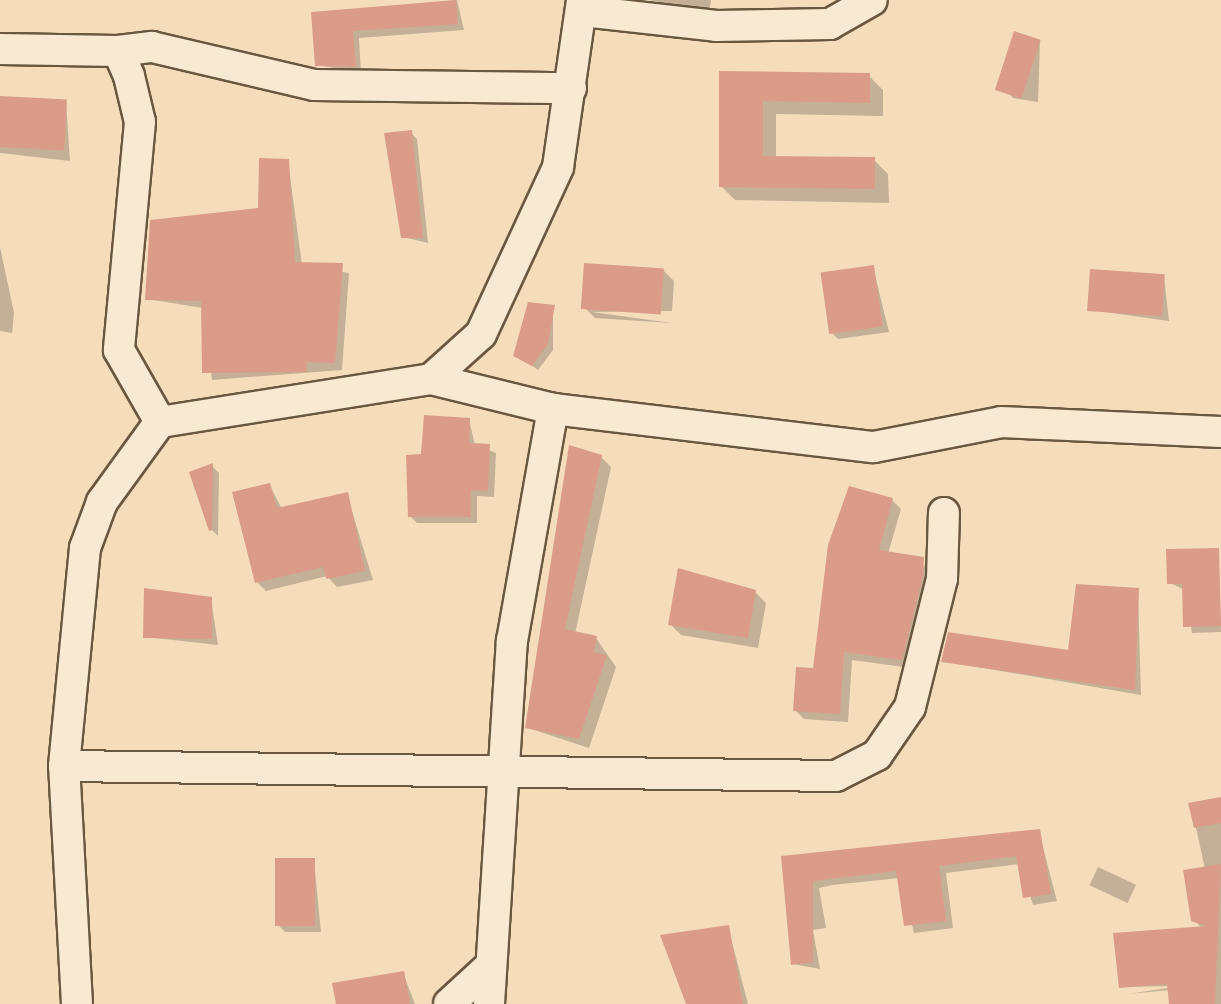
<!DOCTYPE html>
<html>
<head>
<meta charset="utf-8">
<style>
  body { margin:0 }
  #map { position:relative; width:1221px; height:1004px; overflow:hidden; background:#f5ddbc; font-family:"Old Standard TT",serif }
  div>[style] { position:absolute }
  [style*='--x'] { left:calc(var(--x)*1px); top:calc(var(--y)*1px); width:calc(var(--w)*1px); rotate:calc(var(--a)*1deg) }
  .shadow>* { inset:0; background:#0003; transform-origin:0 0 }
  .building>* { inset:0; background:#da9c88; transform-origin:0 0 }
  .roads { filter:drop-shadow(2px 0 #6a573f) drop-shadow(-2px 0 #6a573f) drop-shadow(0 2px #6a573f) drop-shadow(0 -2px #6a573f) }
  .minor>* { height:30px; margin:-15px; padding:0 15px; transform-origin:15px; border-radius:15px; background:#f8e9d3 }
  span { translate:-50% -50%; white-space:nowrap; text-align:center; line-height:1.15; -webkit-text-stroke:9px #f8e9d3; paint-order:stroke }
</style>
</head>
<body>
<div id="map">
  <div class="shadow">
    <div style="clip-path:polygon(457px 0,464px 30px,359px 38px,361px 73px,318px 65px,313px 14px)"></div>
    <div style="clip-path:polygon(649px 0,711px 0,709px 12px)"></div>
    <div style="clip-path:polygon(1040px 42px,1038px 102px,1013px 98px,1007px 91px)"></div>
    <div style="clip-path:polygon(722px 74px,869px 76px,883px 90px,883px 116px,776px 114px,776px 158px,874px 160px,888px 174px,889px 203px,735px 200px,721px 186px)"></div>
    <div style="clip-path:polygon(0 98px,66px 102px,70px 161px,0 153px)"></div>
    <div style="clip-path:polygon(411px 133px,417px 139px,428px 243px,403px 237px)"></div>
    <div style="clip-path:polygon(288px 161px,302px 265px,349px 273px,342px 370px,212px 380px,203px 308px,147px 299px,260px 210px)"></div>
    <div style="clip-path:polygon(0 247px,14px 313px,12px 333px,0 331px)"></div>
    <div style="clip-path:polygon(873px 267px,889px 332px,838px 339px,831px 332px)"></div>
    <div style="clip-path:polygon(663px 270px,674px 281px,672px 311px,592px 312px,672px 323px,595px 318px,585px 308px)"></div>
    <div style="clip-path:polygon(1164px 277px,1169px 321px,1090px 310px)"></div>
    <div style="clip-path:polygon(553px 308px,553px 350px,538px 370px,516px 355px)"></div>
    <div style="clip-path:polygon(469px 420px,475px 445px,496px 453px,494px 497px,477px 496px,477px 523px,417px 523px,410px 516px,424px 457px)"></div>
    <div style="clip-path:polygon(601px 457px,611px 467px,575px 634px,596px 638px,616px 667px,589px 748px,528px 728px)"></div>
    <div style="clip-path:polygon(212px 466px,219px 473px,218px 536px,211px 529px)"></div>
    <div style="clip-path:polygon(270px 486px,282px 509px,347px 495px,373px 580px,337px 587px,327px 576px,266px 591px,257px 582px)"></div>
    <div style="clip-path:polygon(892px 500px,901px 509px,888px 554px,932px 568px,911px 668px,852px 660px,848px 722px,804px 719px,795px 710px)"></div>
    <div style="clip-path:polygon(1218px 550px,1221px 632px,1192px 633px,1185px 590px,1170px 583px)"></div>
    <div style="clip-path:polygon(1138px 591px,1141px 695px,943px 661px,1070px 653px)"></div>
    <div style="clip-path:polygon(755px 592px,766px 603px,758px 648px,681px 635px,670px 624px)"></div>
    <div style="clip-path:polygon(211px 599px,218px 645px,146px 637px)"></div>
    <div style="clip-path:polygon(1221px 799px,1221px 1004px,1172px 1004px,1170px 990px,1128px 994px,1180px 986px,1121px 987px,1202px 928px,1193px 919px,1205px 869px,1191px 805px)"></div>
    <div style="clip-path:polygon(1039px 832px,1057px 901px,1033px 905px,1020px 864px,946px 873px,953px 928px,914px 933px,900px 878px,832px 885px,819px 888px,826px 928px,813px 930px,820px 969px,793px 964px,784px 858px)"></div>
    <div style="clip-path:polygon(314px 861px,321px 932px,285px 932px,278px 925px)"></div>
    <div style="left:1098px;top:867px;width:42px;height:20px;rotate:25deg"></div>
    <div style="clip-path:polygon(728px 927px,748px 1004px,689px 1004px,663px 937px)"></div>
    <div style="clip-path:polygon(403px 973px,415px 1004px,339px 1004px)"></div>
  </div>
  <div class="building">
    <div style="clip-path:polygon(456px 0,458px 24px,353px 31px,356px 67px,315px 66px,311px 12px)"></div>
    <div style="left:1014px;top:31px;width:28px;height:62px;rotate:18deg"></div>
    <div style="clip-path:polygon(719px 71px,870px 73px,870px 103px,763px 101px,763px 156px,875px 157px,875px 189px,719px 187px)"></div>
    <div style="left:0;top:96px;width:67px;height:51px;rotate:3deg"></div>
    <div style="clip-path:polygon(412px 130px,419px 202px,423px 238px,401px 238px,384px 133px)"></div>
    <div style="clip-path:polygon(259px 158px,289px 159px,295px 262px,343px 263px,335px 363px,306px 362px,307px 372px,202px 373px,201px 301px,145px 300px,150px 220px,258px 208px)"></div>
    <div style="left:584px;top:263px;width:80px;height:46px;rotate:4deg"></div>
    <div style="left:874px;top:265px;width:62px;height:54px;rotate:82deg"></div>
    <div style="left:1090px;top:269px;width:75px;height:42px;rotate:4deg"></div>
    <div style="clip-path:polygon(528px 302px,555px 305px,548px 344px,532px 366px,513px 356px)"></div>
    <div style="clip-path:polygon(424px 415px,470px 418px,469px 443px,490px 444px,488px 491px,471px 490px,471px 517px,408px 517px,406px 455px,421px 454px)"></div>
    <div style="clip-path:polygon(569px 445px,602px 455px,565px 629px,597px 636px,594px 652px,607px 655px,579px 739px,525px 728px)"></div>
    <div style="clip-path:polygon(213px 463px,212px 530px,209px 531px,189px 472px)"></div>
    <div style="clip-path:polygon(270px 483px,277px 508px,348px 492px,365px 571px,326px 579px,323px 567px,255px 583px,232px 492px)"></div>
    <div style="clip-path:polygon(849px 486px,893px 498px,879px 550px,924px 557px,923px 576px,902px 660px,844px 652px,840px 714px,793px 711px,796px 667px,813px 668px,828px 545px)"></div>
    <div style="clip-path:polygon(1219px 548px,1221px 626px,1183px 627px,1182px 584px,1167px 584px,1166px 549px)"></div>
    <div style="clip-path:polygon(678px 568px,756px 590px,748px 638px,668px 625px)"></div>
    <div style="clip-path:polygon(1076px 584px,1139px 588px,1135px 690px,941px 662px,948px 632px,1068px 650px)"></div>
    <div style="clip-path:polygon(144px 588px,212px 597px,212px 639px,143px 638px)"></div>
    <div style="clip-path:polygon(1221px 797px,1221px 823px,1194px 828px,1188px 803px)"></div>
    <div style="clip-path:polygon(1040px 829px,1051px 894px,1023px 898px,1016px 856px,939px 866px,946px 921px,904px 926px,896px 871px,813px 881px,813px 962px,791px 965px,781px 856px)"></div>
    <div style="left:275px;top:858px;width:40px;height:68px"></div>
    <div style="clip-path:polygon(1221px 864px,1215px 1004px,1169px 1004px,1167px 984px,1119px 988px,1113px 933px,1206px 926px,1191px 921px,1183px 870px)"></div>
    <div style="clip-path:polygon(729px 925px,743px 1004px,686px 1004px,660px 935px)"></div>
    <div style="clip-path:polygon(404px 971px,410px 1004px,336px 1004px,332px 983px)"></div>
  </div>
  <div class="roads">
    <div class="minor">
      <div style="--x:583;--y:11;--w:134;--a:6.4"></div>
      <div style="--x:716;--y:26;--w:114;--a:-1"></div>
      <div style="--x:830;--y:24;--w:48;--a:-29.7"></div>
      <div style="--x:0;--y:49;--w:118;--a:1"></div>
      <div style="--x:118;--y:51;--w:27;--a:66"></div>
      <div style="--x:129;--y:76;--w:47;--a:76.6"></div>
      <div style="--x:140;--y:122;--w:229;--a:95.3"></div>
      <div style="--x:119;--y:350;--w:83;--a:60.3"></div>
      <div style="--x:118;--y:51;--w:34;--a:-7"></div>
      <div style="--x:152;--y:47;--w:166;--a:13.2"></div>
      <div style="--x:314;--y:85;--w:257;--a:0.7"></div>
      <div style="--x:431;--y:379;--w:126;--a:13.8"></div>
      <div style="--x:553;--y:409;--w:323;--a:6.8"></div>
      <div style="--x:874;--y:447;--w:129;--a:-11.1"></div>
      <div style="--x:1001;--y:422;--w:220;--a:2.6"></div>
      <div style="--x:64;--y:766;--w:772;--a:0.74"></div>
      <div style="--x:836;--y:776;--w:46;--a:-27.1"></div>
      <div style="--x:877;--y:755;--w:58;--a:-55.5"></div>
      <div style="--x:910;--y:707;--w:132;--a:-76"></div>
      <div style="--x:942;--y:579;--w:66;--a:-88.3"></div>
      <div style="--x:77;--y:1004;--w:238;--a:-93.1"></div>
      <div style="--x:64;--y:766;--w:219;--a:-84.5"></div>
      <div style="--x:85;--y:548;--w:49;--a:-69.7"></div>
      <div style="--x:102;--y:502;--w:99;--a:-54.1"></div>
      <div style="--x:160;--y:422;--w:274;--a:-9"></div>
      <div style="--x:431;--y:379;--w:67;--a:-42"></div>
      <div style="--x:481;--y:334;--w:184;--a:-65.2"></div>
      <div style="--x:558;--y:167;--w:169;--a:-81.8"></div>
      <div style="--x:449;--y:1004;--w:52;--a:-42.6"></div>
      <div style="--x:489;--y:1004;--w:364;--a:-86.4"></div>
      <div style="--x:512;--y:641;--w:236;--a:-80"></div>
    </div>
  </div>
</div>
</body>
</html>
